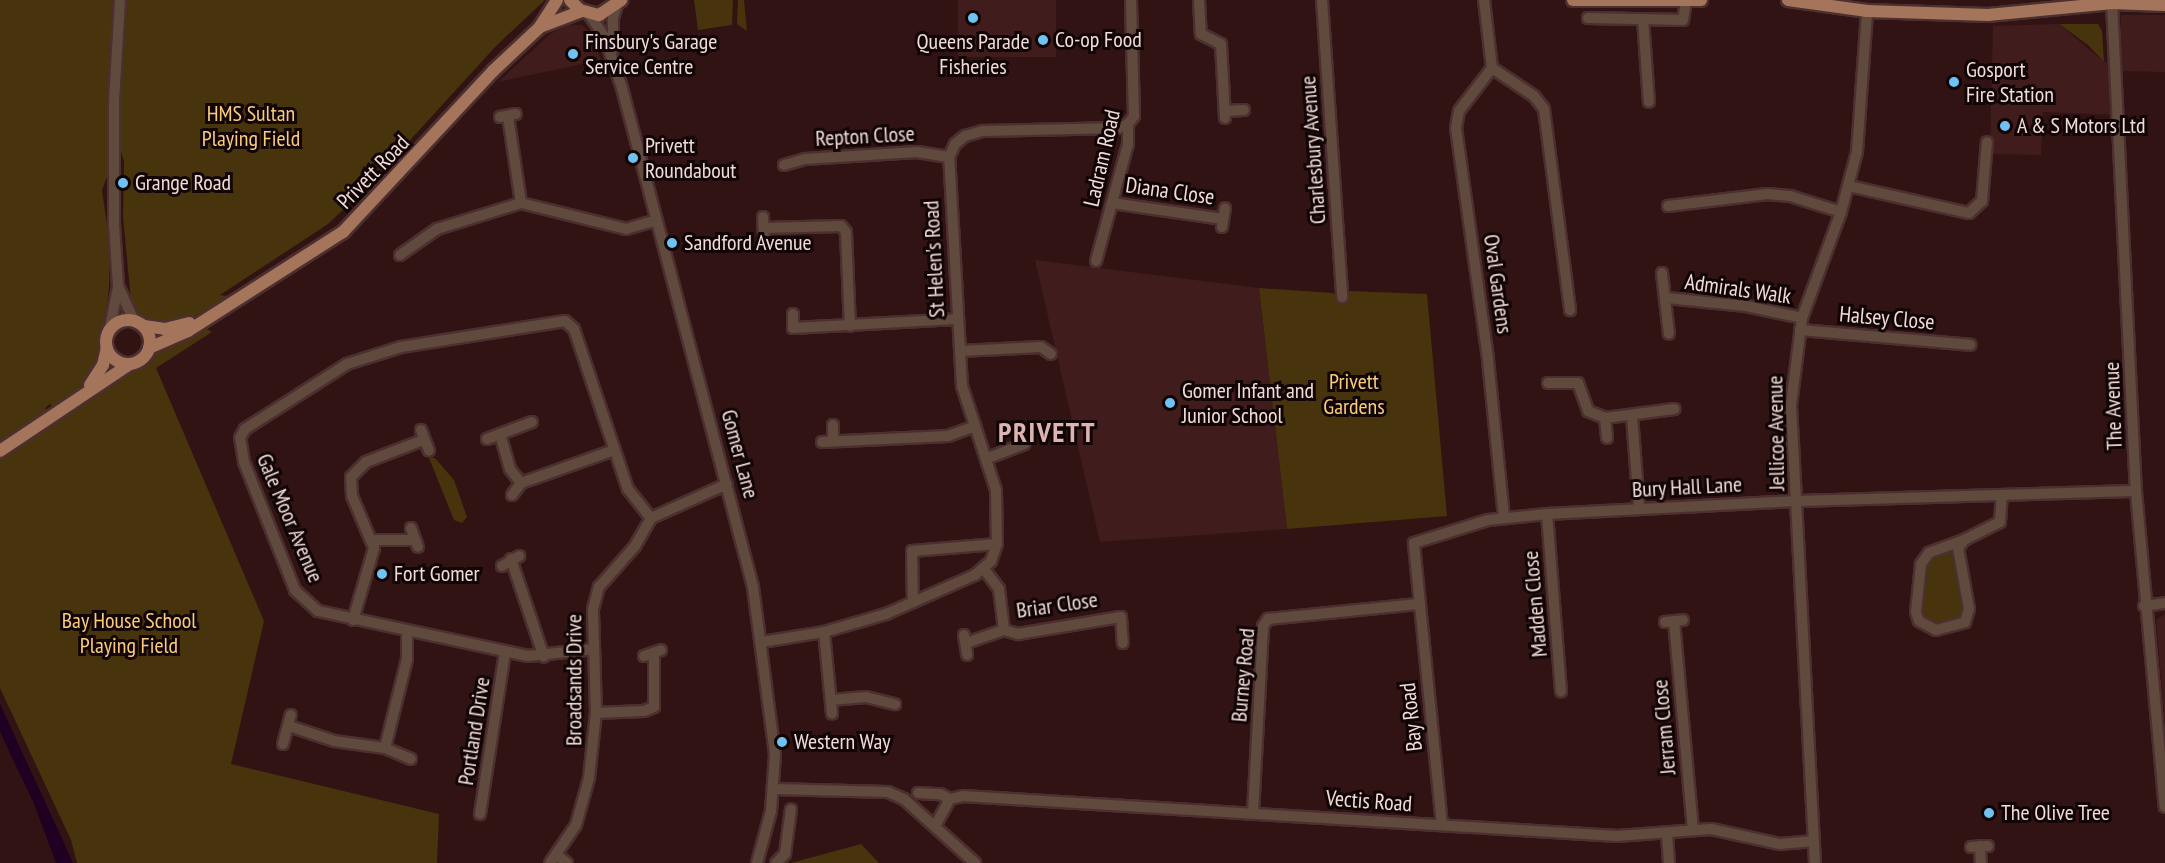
<!DOCTYPE html>
<html>
<head>
<meta charset="utf-8">
<style>
  body { margin:0 }
  #map { position:relative; width:2165px; height:863px; overflow:hidden; background:#311313; font-family:"PT Sans Narrow",sans-serif }
  div>[style] { position:absolute }
  [style*='--x'] { left:calc(var(--x)*1px); top:calc(var(--y)*1px); width:calc(var(--w)*1px); rotate:calc(var(--a)*1deg) }
  .built>* { inset:0; background:#411c1c; transform-origin:0 0 }
  .green>* { inset:0; background:#47330c }
  .water>* { inset:0; background:#1f0022 }
  .roads { filter:drop-shadow(2px 0 #4c2f2f) drop-shadow(-2px 0 #4c2f2f) drop-shadow(0 2px #4c2f2f) drop-shadow(0 -2px #4c2f2f) }
  .minor>* { height:10px; margin:-5px; padding:0 5px; transform-origin:5px; border-radius:5px; background:#604a3d }
  .major>* { height:12px; margin:-6px; padding:0 6px; transform-origin:6px; border-radius:6px; background:#a4755b }
  .major>.ring { margin:-6px; padding:0; box-sizing:content-box; background:none; border:12px solid #a4755b; border-radius:50% }
  .dots>* { width:16px; height:16px; translate:-50% -50%; box-sizing:border-box; border:3px solid #100404; border-radius:50% }
  span { translate:-50% -50%; white-space:nowrap; text-align:center; line-height:1.15; -webkit-text-stroke:6px #100404; paint-order:stroke }
  .poi-label { font-size:22px; color:#f2dcda }
  .left { translate:0 -50%; text-align:left }
  .park-label { font-size:22px; color:#fbcc7c }
  .street-label { font-size:22px; color:#f2dcda }
  .district-label { font-size:28px; color:#ddb4b1; font-weight:700; letter-spacing:1.5px }
</style>
</head>
<body>
<div id="map">
  <div class="built">
    <div style="left:958px;top:0;width:98px;height:57px"></div>
    <div style="clip-path:polygon(2121px 15px,2165px 15px,2165px 72px,2120px 71px,2122px 115px,2043px 112px,2041px 155px,1990px 154px,1993px 26px,2059px 24px,2104px 62px,2120px 62px)"></div>
    <div style="clip-path:polygon(568px 25px,582px 25px,591px 33px,601px 60px,498px 82px,550px 34px)"></div>
    <div style="clip-path:polygon(1035px 260px,1259px 288px,1287px 529px,1100px 542px)"></div>
    <div style="clip-path:polygon(2165px 614px,2165px 723px,2156px 620px)"></div>
  </div>
  <div class="green">
    <div style="clip-path:polygon(0 0,114px 0,107px 177px,102px 190px,110px 246px,109px 289px,99px 359px,90px 378px,73px 394px,54px 409px,50px 404px,45px 408px,49px 413px,0 444px)"></div>
    <div style="clip-path:polygon(125px 0,545px 0,496px 46px,370px 184px,328px 224px,220px 295px,229px 296px,188px 320px,168px 325px,143px 322px,132px 311px,123px 217px,124px 161px,118px 142px)"></div>
    <div style="clip-path:polygon(694px 0,733px 0,732px 25px,698px 30px)"></div>
    <div style="clip-path:polygon(738px 0,744px 0,747px 31px,737px 24px)"></div>
    <div style="clip-path:polygon(2059px 24px,2098px 24px,2102px 31px,2104px 62px,2088px 45px)"></div>
    <div style="clip-path:polygon(1259px 288px,1333px 293px,1342px 299px,1349px 291px,1427px 294px,1447px 516px,1287px 529px)"></div>
    <div style="clip-path:polygon(205px 328px,212px 332px,156px 368px,264px 621px,231px 764px,439px 814px,437px 863px,77px 863px,71px 840px,0 688px,0 459px,121px 377px,146px 365px,153px 355px)"></div>
    <div style="clip-path:polygon(429px 458px,435px 458px,454px 480px,467px 517px,462px 523px,454px 520px)"></div>
    <div style="clip-path:polygon(1954px 549px,1965px 608px,1962px 619px,1935px 626px,1924px 620px,1918px 611px,1923px 566px,1930px 556px)"></div>
    <div style="clip-path:polygon(861px 844px,879px 863px,791px 863px)"></div>
  </div>
  <div class="water">
    <div style="clip-path:polygon(0 704px,64px 843px,73px 863px,56px 863px,34px 804px,0 732px)"></div>
  </div>
  <div class="roads">
    <div class="minor">
      <div style="--x:120;--y:0;--w:102;--a:93.4"></div>
      <div style="--x:114;--y:102;--w:123;--a:90"></div>
      <div style="--x:114;--y:225;--w:61;--a:86.2"></div>
      <div style="--x:118;--y:286;--w:38;--a:65"></div>
      <div style="--x:1199;--y:0;--w:34;--a:87"></div>
      <div style="--x:1201;--y:34;--w:22;--a:27"></div>
      <div style="--x:1221;--y:44;--w:74;--a:86.9"></div>
      <div style="--x:1322;--y:0;--w:298;--a:86.1"></div>
      <div style="--x:1484;--y:0;--w:68;--a:83.3"></div>
      <div style="--x:1492;--y:68;--w:54;--a:127.5"></div>
      <div style="--x:1459;--y:111;--w:17;--a:100"></div>
      <div style="--x:1456;--y:128;--w:234;--a:82.1"></div>
      <div style="--x:1488;--y:360;--w:159;--a:84.2"></div>
      <div style="--x:2112;--y:3;--w:489;--a:87.2"></div>
      <div style="--x:2136;--y:491;--w:317;--a:84.8"></div>
      <div style="--x:589;--y:14;--w:29;--a:56"></div>
      <div style="--x:605;--y:38;--w:53;--a:71.2"></div>
      <div style="--x:622;--y:88;--w:516;--a:75.29"></div>
      <div style="--x:753;--y:587;--w:168;--a:82.5"></div>
      <div style="--x:775;--y:754;--w:57;--a:94"></div>
      <div style="--x:771;--y:811;--w:54;--a:105.1"></div>
      <div style="--x:1588;--y:18;--w:95;--a:1.2"></div>
      <div style="--x:1683;--y:20;--w:19;--a:-81"></div>
      <div style="--x:1643;--y:19;--w:83;--a:85.9"></div>
      <div style="--x:613;--y:49;--w:31;--a:-90"></div>
      <div style="--x:613;--y:18;--w:14;--a:-73"></div>
      <div style="--x:1492;--y:68;--w:50;--a:33.7"></div>
      <div style="--x:1534;--y:96;--w:16;--a:52"></div>
      <div style="--x:1544;--y:109;--w:203;--a:82.6"></div>
      <div style="--x:1225;--y:111;--w:19;--a:-3"></div>
      <div style="--x:508;--y:116;--w:88;--a:81.5"></div>
      <div style="--x:500;--y:117;--w:16;--a:-11"></div>
      <div style="--x:784;--y:165;--w:22;--a:-16"></div>
      <div style="--x:805;--y:159;--w:112;--a:-3.6"></div>
      <div style="--x:917;--y:152;--w:32;--a:9"></div>
      <div style="--x:1849;--y:186;--w:123;--a:12.7"></div>
      <div style="--x:1969;--y:213;--w:18;--a:-43"></div>
      <div style="--x:1982;--y:201;--w:59;--a:-85.2"></div>
      <div style="--x:1112;--y:203;--w:112;--a:8.2"></div>
      <div style="--x:1668;--y:206;--w:100;--a:-6.9"></div>
      <div style="--x:1767;--y:194;--w:23;--a:5"></div>
      <div style="--x:1790;--y:196;--w:53;--a:17.4"></div>
      <div style="--x:763;--y:217;--w:20;--a:87"></div>
      <div style="--x:1222;--y:227;--w:19;--a:-81"></div>
      <div style="--x:764;--y:228;--w:77;--a:-1.5"></div>
      <div style="--x:841;--y:226;--w:8;--a:50"></div>
      <div style="--x:846;--y:232;--w:94;--a:87.6"></div>
      <div style="--x:400;--y:255;--w:45;--a:-35.1"></div>
      <div style="--x:437;--y:229;--w:88;--a:-17.2"></div>
      <div style="--x:521;--y:203;--w:108;--a:13.9"></div>
      <div style="--x:626;--y:229;--w:32;--a:-16"></div>
      <div style="--x:1096;--y:261;--w:121;--a:-74.7"></div>
      <div style="--x:1128;--y:144;--w:20;--a:-90"></div>
      <div style="--x:1128;--y:124;--w:10;--a:-53"></div>
      <div style="--x:1134;--y:116;--w:116;--a:-91.5"></div>
      <div style="--x:1662;--y:273;--w:61;--a:83.5"></div>
      <div style="--x:1667;--y:298;--w:79;--a:5.8"></div>
      <div style="--x:1746;--y:306;--w:57;--a:12.1"></div>
      <div style="--x:793;--y:314;--w:14;--a:90"></div>
      <div style="--x:793;--y:328;--w:164;--a:-3.1"></div>
      <div style="--x:1800;--y:330;--w:171;--a:5"></div>
      <div style="--x:109;--y:332;--w:46;--a:-78.7"></div>
      <div style="--x:960;--y:351;--w:81;--a:-2.8"></div>
      <div style="--x:1041;--y:347;--w:12;--a:35"></div>
      <div style="--x:1548;--y:383;--w:30;--a:0"></div>
      <div style="--x:1578;--y:383;--w:30;--a:70"></div>
      <div style="--x:1588;--y:411;--w:18;--a:22"></div>
      <div style="--x:1605;--y:418;--w:70;--a:-7.4"></div>
      <div style="--x:1632;--y:416;--w:92;--a:85.6"></div>
      <div style="--x:1605;--y:418;--w:20;--a:84"></div>
      <div style="--x:833;--y:425;--w:16;--a:90"></div>
      <div style="--x:421;--y:430;--w:22;--a:69"></div>
      <div style="--x:500;--y:434;--w:36;--a:74"></div>
      <div style="--x:510;--y:469;--w:18;--a:52"></div>
      <div style="--x:521;--y:483;--w:99;--a:-19.5"></div>
      <div style="--x:487;--y:439;--w:48;--a:-20.7"></div>
      <div style="--x:822;--y:442;--w:126;--a:-2.7"></div>
      <div style="--x:948;--y:436;--w:29;--a:-20"></div>
      <div style="--x:988;--y:458;--w:39;--a:-21"></div>
      <div style="--x:512;--y:495;--w:15;--a:-53"></div>
      <div style="--x:1547;--y:514;--w:178;--a:85.5"></div>
      <div style="--x:411;--y:528;--w:20;--a:70"></div>
      <div style="--x:373;--y:540;--w:42;--a:0"></div>
      <div style="--x:1964;--y:540;--w:37;--a:160"></div>
      <div style="--x:1929;--y:553;--w:14;--a:126"></div>
      <div style="--x:1921;--y:564;--w:48;--a:95.9"></div>
      <div style="--x:1916;--y:612;--w:9;--a:72"></div>
      <div style="--x:1919;--y:621;--w:19;--a:28"></div>
      <div style="--x:1936;--y:630;--w:30;--a:-15"></div>
      <div style="--x:1965;--y:622;--w:14;--a:-73"></div>
      <div style="--x:1969;--y:609;--w:62;--a:-100.2"></div>
      <div style="--x:1958;--y:548;--w:10;--a:-53"></div>
      <div style="--x:1964;--y:540;--w:40;--a:-26.6"></div>
      <div style="--x:2000;--y:522;--w:27;--a:-86"></div>
      <div style="--x:511;--y:559;--w:103;--a:71.4"></div>
      <div style="--x:502;--y:566;--w:20;--a:-30"></div>
      <div style="--x:984;--y:569;--w:25;--a:53"></div>
      <div style="--x:999;--y:589;--w:41;--a:83"></div>
      <div style="--x:1004;--y:630;--w:15;--a:16"></div>
      <div style="--x:1018;--y:634;--w:104;--a:-9.4"></div>
      <div style="--x:1121;--y:617;--w:26;--a:86"></div>
      <div style="--x:913;--y:602;--w:51;--a:-91.1"></div>
      <div style="--x:912;--y:551;--w:85;--a:-4.7"></div>
      <div style="--x:2144;--y:606;--w:21;--a:-8"></div>
      <div style="--x:353;--y:620;--w:75;--a:-73.7"></div>
      <div style="--x:374;--y:548;--w:56;--a:-112.9"></div>
      <div style="--x:352;--y:496;--w:19;--a:-93"></div>
      <div style="--x:351;--y:477;--w:21;--a:-45"></div>
      <div style="--x:366;--y:462;--w:61;--a:-21.1"></div>
      <div style="--x:1674;--y:621;--w:210;--a:84.8"></div>
      <div style="--x:1665;--y:622;--w:18;--a:-6"></div>
      <div style="--x:824;--y:632;--w:82;--a:84.4"></div>
      <div style="--x:964;--y:635;--w:20;--a:81"></div>
      <div style="--x:762;--y:642;--w:63;--a:-9.2"></div>
      <div style="--x:824;--y:632;--w:65;--a:-16.2"></div>
      <div style="--x:886;--y:614;--w:97;--a:-23.7"></div>
      <div style="--x:975;--y:575;--w:21;--a:-41"></div>
      <div style="--x:991;--y:561;--w:18;--a:-71"></div>
      <div style="--x:997;--y:544;--w:54;--a:-91.1"></div>
      <div style="--x:996;--y:490;--w:109;--a:-108.1"></div>
      <div style="--x:962;--y:386;--w:229;--a:-93.2"></div>
      <div style="--x:949;--y:157;--w:14;--a:-65"></div>
      <div style="--x:955;--y:144;--w:13;--a:-39"></div>
      <div style="--x:965;--y:136;--w:19;--a:-16"></div>
      <div style="--x:983;--y:131;--w:136;--a:-1.3"></div>
      <div style="--x:1119;--y:128;--w:10;--a:-24"></div>
      <div style="--x:966;--y:643;--w:40;--a:-18.9"></div>
      <div style="--x:594;--y:649;--w:66;--a:173.9"></div>
      <div style="--x:528;--y:656;--w:215;--a:-167.9"></div>
      <div style="--x:318;--y:611;--w:31;--a:-138"></div>
      <div style="--x:295;--y:590;--w:138;--a:-111.7"></div>
      <div style="--x:244;--y:462;--w:24;--a:-99"></div>
      <div style="--x:240;--y:438;--w:10;--a:-61"></div>
      <div style="--x:245;--y:429;--w:121;--a:-32.5"></div>
      <div style="--x:347;--y:364;--w:57;--a:-17.5"></div>
      <div style="--x:401;--y:347;--w:166;--a:-9"></div>
      <div style="--x:565;--y:321;--w:12;--a:42"></div>
      <div style="--x:574;--y:329;--w:169;--a:71.4"></div>
      <div style="--x:628;--y:489;--w:37;--a:52"></div>
      <div style="--x:644;--y:656;--w:18;--a:-19"></div>
      <div style="--x:831;--y:700;--w:35;--a:-5"></div>
      <div style="--x:866;--y:697;--w:30;--a:14"></div>
      <div style="--x:596;--y:713;--w:48;--a:-2.4"></div>
      <div style="--x:644;--y:711;--w:11;--a:-22"></div>
      <div style="--x:654;--y:707;--w:51;--a:-90"></div>
      <div style="--x:289;--y:726;--w:47;--a:18.4"></div>
      <div style="--x:334;--y:741;--w:51;--a:7.8"></div>
      <div style="--x:385;--y:748;--w:28;--a:23"></div>
      <div style="--x:283;--y:744;--w:30;--a:-75"></div>
      <div style="--x:385;--y:748;--w:92;--a:-76.1"></div>
      <div style="--x:407;--y:659;--w:28;--a:-90"></div>
      <div style="--x:774;--y:789;--w:114;--a:1.5"></div>
      <div style="--x:888;--y:792;--w:17;--a:24"></div>
      <div style="--x:904;--y:799;--w:96;--a:42"></div>
      <div style="--x:918;--y:793;--w:22;--a:3"></div>
      <div style="--x:940;--y:794;--w:11;--a:27"></div>
      <div style="--x:1253;--y:813;--w:187;--a:-86.9"></div>
      <div style="--x:1263;--y:626;--w:9;--a:-54"></div>
      <div style="--x:1268;--y:619;--w:151;--a:-5.7"></div>
      <div style="--x:480;--y:814;--w:163;--a:-81.2"></div>
      <div style="--x:1442;--y:825;--w:283;--a:-95.7"></div>
      <div style="--x:1414;--y:543;--w:77;--a:-17.3"></div>
      <div style="--x:1488;--y:520;--w:59;--a:-5.8"></div>
      <div style="--x:1547;--y:514;--w:249;--a:-3"></div>
      <div style="--x:1796;--y:501;--w:340;--a:-1.7"></div>
      <div style="--x:935;--y:826;--w:31;--a:-61"></div>
      <div style="--x:950;--y:799;--w:13;--a:-13"></div>
      <div style="--x:963;--y:796;--w:655;--a:3.5"></div>
      <div style="--x:1617;--y:836;--w:94;--a:-4.3"></div>
      <div style="--x:1711;--y:829;--w:71;--a:12.3"></div>
      <div style="--x:1780;--y:844;--w:34;--a:-5"></div>
      <div style="--x:1667;--y:834;--w:29;--a:86"></div>
      <div style="--x:1980;--y:846;--w:17;--a:87"></div>
      <div style="--x:1971;--y:847;--w:17;--a:-3"></div>
      <div style="--x:557;--y:855;--w:13;--a:39"></div>
      <div style="--x:550;--y:863;--w:46;--a:-55.6"></div>
      <div style="--x:576;--y:825;--w:49;--a:-74.5"></div>
      <div style="--x:589;--y:778;--w:66;--a:-83.9"></div>
      <div style="--x:596;--y:712;--w:103;--a:-91.7"></div>
      <div style="--x:593;--y:609;--w:23;--a:-75"></div>
      <div style="--x:599;--y:587;--w:55;--a:-48.7"></div>
      <div style="--x:635;--y:546;--w:32;--a:-60"></div>
      <div style="--x:651;--y:518;--w:83;--a:-24.1"></div>
      <div style="--x:776;--y:863;--w:13;--a:-45"></div>
      <div style="--x:785;--y:854;--w:45;--a:-82.4"></div>
      <div style="--x:1815;--y:863;--w:459;--a:-93"></div>
      <div style="--x:1791;--y:405;--w:88;--a:-82.8"></div>
      <div style="--x:1802;--y:318;--w:113;--a:-69.8"></div>
      <div style="--x:1841;--y:212;--w:62;--a:-75.1"></div>
      <div style="--x:1857;--y:152;--w:141;--a:-85.9"></div>
    </div>
    <div class="major">
      <div style="--x:570;--y:0;--w:14;--a:45"></div>
      <div style="--x:580;--y:10;--w:20;--a:15"></div>
      <div style="--x:599;--y:15;--w:27;--a:-34"></div>
      <div style="--x:1573;--y:0;--w:128;--a:0"></div>
      <div style="--x:1788;--y:0;--w:80;--a:7.9"></div>
      <div style="--x:1867;--y:11;--w:121;--a:1.9"></div>
      <div style="--x:1988;--y:15;--w:125;--a:-5.5"></div>
      <div style="--x:2112;--y:3;--w:53;--a:2.2"></div>
      <div style="--x:540;--y:27;--w:45;--a:-20.9"></div>
      <div class="ring" style="left:106px;top:320px;width:32px;height:32px"></div>
      <div style="--x:144;--y:326;--w:21;--a:8"></div>
      <div style="--x:165;--y:329;--w:25;--a:-14"></div>
      <div style="--x:149;--y:348;--w:43;--a:-23.6"></div>
      <div style="--x:188;--y:331;--w:184;--a:-32.6"></div>
      <div style="--x:343;--y:232;--w:220;--a:-47"></div>
      <div style="--x:493;--y:71;--w:63;--a:-43.1"></div>
      <div style="--x:539;--y:28;--w:33;--a:-57"></div>
      <div style="--x:90;--y:385;--w:24;--a:-57"></div>
      <div style="--x:103;--y:365;--w:17;--a:-77"></div>
      <div style="--x:0;--y:451;--w:156;--a:-33.8"></div>
    </div>
  </div>
  <div class="dots">
    <div style="left:973px;top:18px;background:#6fc2f4"></div>
    <div style="left:1043px;top:40px;background:#6fc2f4"></div>
    <div style="left:573px;top:54px;background:#6fc2f4"></div>
    <div style="left:1954px;top:82px;background:#6fc2f4"></div>
    <div style="left:2005px;top:126px;background:#6fc2f4"></div>
    <div style="left:633px;top:158px;background:#6fc2f4"></div>
    <div style="left:123px;top:183px;background:#6fc2f4"></div>
    <div style="left:672px;top:243px;background:#6fc2f4"></div>
    <div style="left:1170px;top:403px;background:#6fc2f4"></div>
    <div style="left:382px;top:574px;background:#6fc2f4"></div>
    <div style="left:782px;top:742px;background:#6fc2f4"></div>
    <div style="left:1989px;top:813px;background:#6fc2f4"></div>
  </div>
  <div class="poi-label">
    <span class="left" style="left:1055px;top:40px">Co-op Food</span>
    <span class="left" style="left:585px;top:54px">Finsbury's Garage<br>Service Centre</span>
    <span style="left:973px;top:54px">Queens Parade<br>Fisheries</span>
    <span class="left" style="left:1966px;top:82px">Gosport<br>Fire Station</span>
    <span class="left" style="left:2017px;top:126px">A &amp; S Motors Ltd</span>
    <span class="left" style="left:645px;top:158px">Privett<br>Roundabout</span>
    <span class="left" style="left:135px;top:183px">Grange Road</span>
    <span class="left" style="left:684px;top:243px">Sandford Avenue</span>
    <span class="left" style="left:1182px;top:403px">Gomer Infant and<br>Junior School</span>
    <span class="left" style="left:394px;top:574px">Fort Gomer</span>
    <span class="left" style="left:794px;top:742px">Western Way</span>
    <span class="left" style="left:2001px;top:813px">The Olive Tree</span>
  </div>
  <div class="park-label">
    <span style="left:251px;top:126px">HMS Sultan<br>Playing Field</span>
    <span style="left:1354px;top:394px">Privett<br>Gardens</span>
    <span style="left:129px;top:633px">Bay House School<br>Playing Field</span>
  </div>
  <div class="street-label">
    <span style="left:865px;top:136px;rotate:-3deg">Repton Close</span>
    <span style="left:1313px;top:150px;rotate:-94deg">Charlesbury Avenue</span>
    <span style="left:1102px;top:158px;rotate:-77deg">Ladram Road</span>
    <span style="left:373px;top:172px;rotate:-46deg">Privett Road</span>
    <span style="left:1170px;top:191px;rotate:8deg">Diana Close</span>
    <span style="left:934px;top:259px;rotate:-93deg">St Helen's Road</span>
    <span style="left:1498px;top:284px;rotate:82deg">Oval Gardens</span>
    <span style="left:1738px;top:289px;rotate:8deg">Admirals Walk</span>
    <span style="left:1887px;top:318px;rotate:5deg">Halsey Close</span>
    <span style="left:2113px;top:406px;rotate:-92deg">The Avenue</span>
    <span style="left:1776px;top:433px;rotate:-91deg">Jellicoe Avenue</span>
    <span style="left:740px;top:454px;rotate:75deg">Gomer Lane</span>
    <span style="left:1687px;top:487px;rotate:-3deg">Bury Hall Lane</span>
    <span style="left:290px;top:518px;rotate:67deg">Gale Moor Avenue</span>
    <span style="left:1535px;top:604px;rotate:-95deg">Madden Close</span>
    <span style="left:1057px;top:605px;rotate:-8deg">Briar Close</span>
    <span style="left:1243px;top:675px;rotate:-85deg">Burney Road</span>
    <span style="left:574px;top:680px;rotate:-90deg">Broadsands Drive</span>
    <span style="left:1411px;top:717px;rotate:-96deg">Bay Road</span>
    <span style="left:1664px;top:727px;rotate:-95deg">Jerram Close</span>
    <span style="left:474px;top:731px;rotate:-81deg">Portland Drive</span>
    <span style="left:1369px;top:801px;rotate:4deg">Vectis Road</span>
  </div>
  <div class="district-label">
    <span style="left:1047px;top:432px">PRIVETT</span>
  </div>
</div>
</body>
</html>
